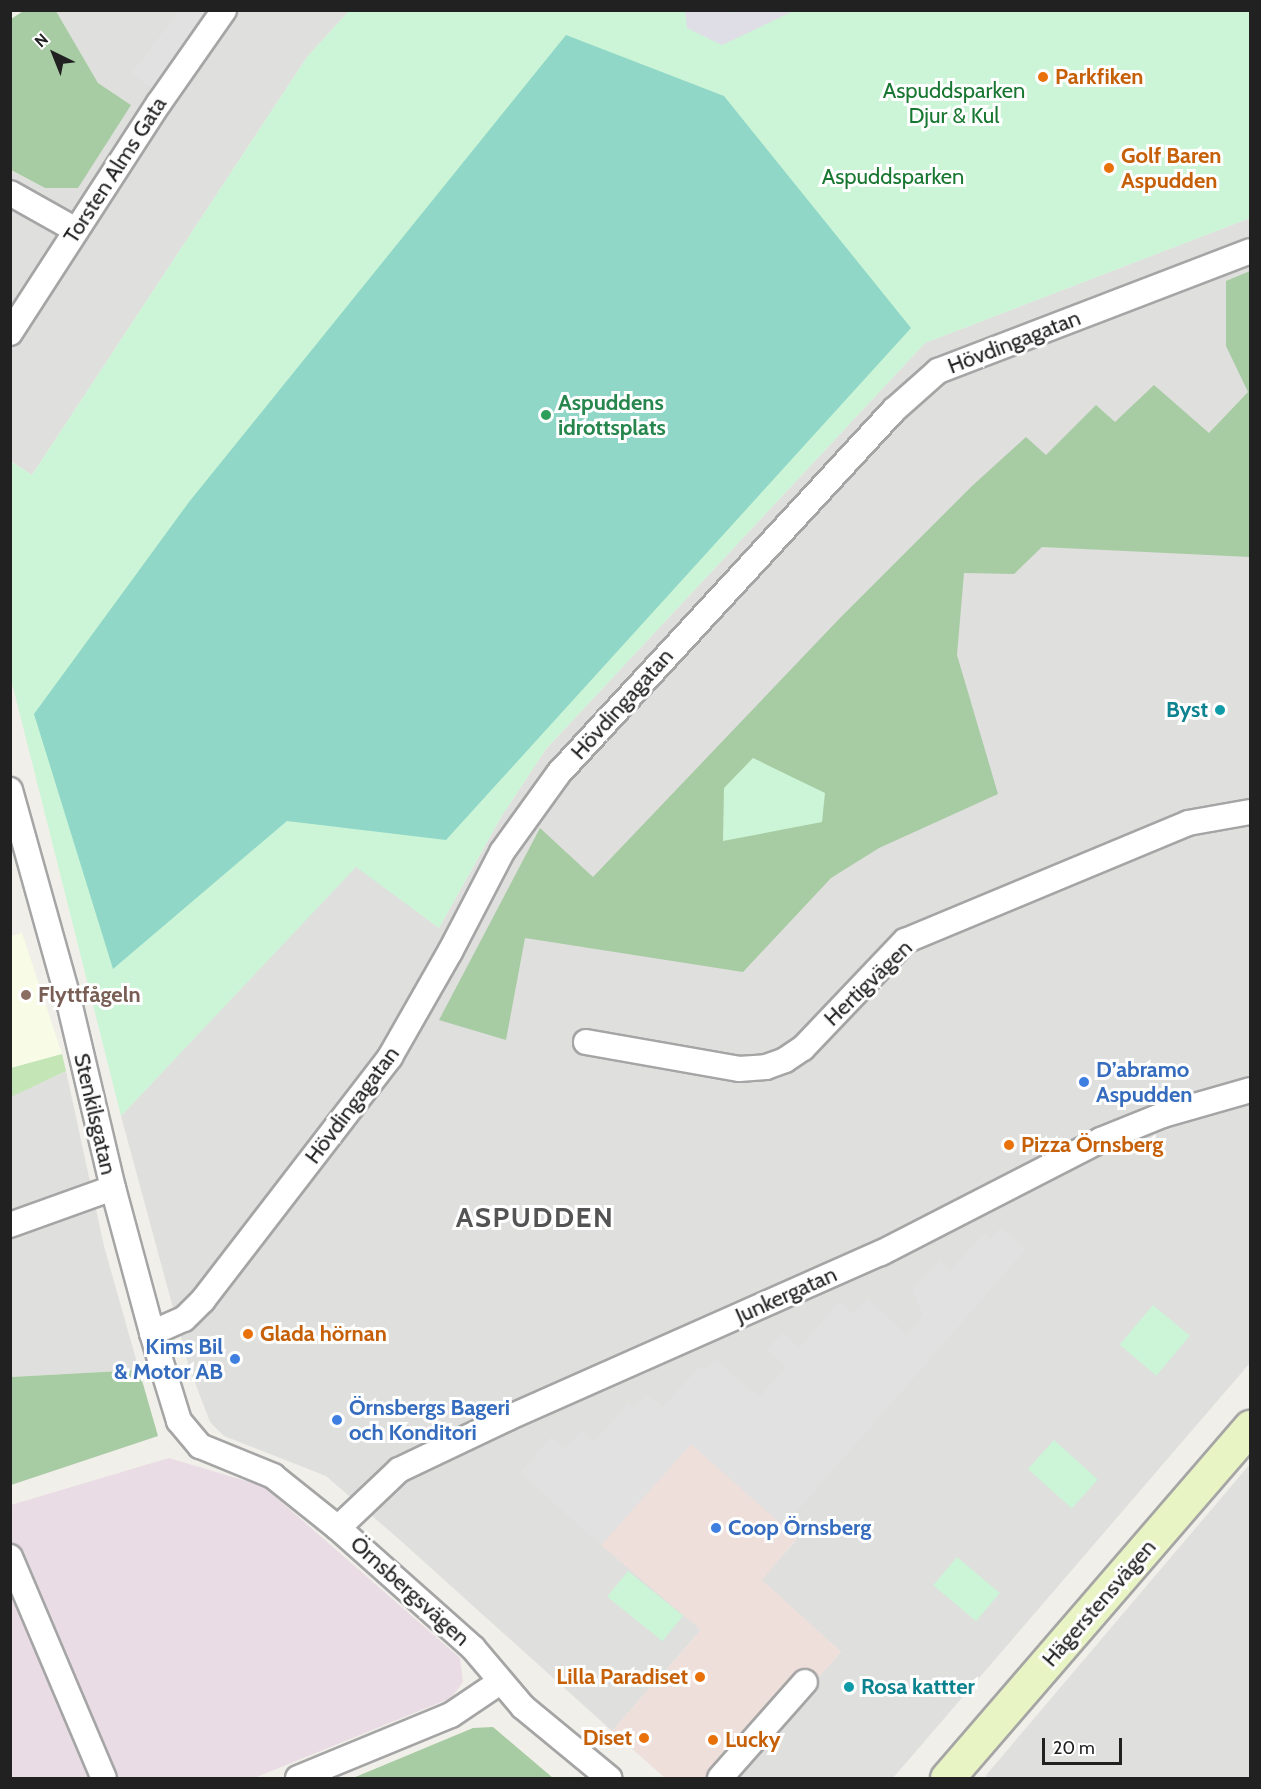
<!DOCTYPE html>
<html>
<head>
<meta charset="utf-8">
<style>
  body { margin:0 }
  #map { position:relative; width:1261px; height:1789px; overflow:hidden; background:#f1efe9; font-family:Cabin,sans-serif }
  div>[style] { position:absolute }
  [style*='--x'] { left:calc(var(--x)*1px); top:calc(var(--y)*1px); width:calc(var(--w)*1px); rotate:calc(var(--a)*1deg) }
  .residential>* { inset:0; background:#dfdfde }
  .commercial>* { inset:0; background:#efdfdb }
  .industrial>* { inset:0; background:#e9dce4 }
  .education>* { inset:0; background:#f8fce7 }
  .grass>* { inset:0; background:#c4e5b5 }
  .forest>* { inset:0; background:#a7cba2 }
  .park>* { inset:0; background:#ccf5d7; transform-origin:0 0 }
  .pitch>* { inset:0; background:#90d7c8 }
  .parking>* { inset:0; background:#e1e1e1 }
  .plaza>* { inset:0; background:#dfdde6 }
  .roads { filter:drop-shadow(2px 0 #a5a5a5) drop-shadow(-2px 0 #a5a5a5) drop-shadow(0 2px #a5a5a5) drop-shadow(0 -2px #a5a5a5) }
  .street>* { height:24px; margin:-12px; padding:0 12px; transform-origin:12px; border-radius:12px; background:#fff }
  .secondary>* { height:33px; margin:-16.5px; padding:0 16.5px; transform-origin:16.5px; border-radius:16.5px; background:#e9f4c4 }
  .dots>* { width:16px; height:16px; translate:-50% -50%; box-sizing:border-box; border:3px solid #fff; border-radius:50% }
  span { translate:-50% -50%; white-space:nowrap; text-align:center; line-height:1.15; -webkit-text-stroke:6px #fff; paint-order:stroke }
  .food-label { font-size:22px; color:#c56008; font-weight:700 }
  .left { translate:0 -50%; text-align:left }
  .right { translate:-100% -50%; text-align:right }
  .park-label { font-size:22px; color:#187731 }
  .street-label { font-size:22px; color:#212121 }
  .leisure-label { font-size:22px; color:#27864d; font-weight:700 }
  .culture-label { font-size:22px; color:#0d838f; font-weight:700 }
  .education-label { font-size:22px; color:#785e54; font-weight:700 }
  .shop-label { font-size:22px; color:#366cbe; font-weight:700 }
  .district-label { font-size:28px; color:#545454; font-weight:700; letter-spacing:1.5px }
  .frame { position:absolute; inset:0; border:12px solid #212121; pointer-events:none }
  .north { position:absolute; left:24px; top:24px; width:60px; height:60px; -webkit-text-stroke:4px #fff; paint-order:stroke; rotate:317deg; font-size:16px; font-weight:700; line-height:24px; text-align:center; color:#212121 }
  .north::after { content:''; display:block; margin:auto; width:21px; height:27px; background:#212121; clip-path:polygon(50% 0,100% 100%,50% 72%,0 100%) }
  .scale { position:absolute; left:1042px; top:1738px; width:80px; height:27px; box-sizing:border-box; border:3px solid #212121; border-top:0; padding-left:8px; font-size:18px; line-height:21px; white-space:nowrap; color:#212121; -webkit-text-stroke:4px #fff; paint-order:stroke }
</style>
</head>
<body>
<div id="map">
  <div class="residential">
    <div style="clip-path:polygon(56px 11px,349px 11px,307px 57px,32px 475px,11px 461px,10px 170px,45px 188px,131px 105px,98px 83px)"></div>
    <div style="clip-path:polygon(1250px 218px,1250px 1363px,893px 1778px,727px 1778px,841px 1652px,761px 1580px,797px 1539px,701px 1630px,612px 1731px,401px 1541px,326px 1476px,224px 1436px,210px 1422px,189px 1367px,121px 1116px,356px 866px,439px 928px,501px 817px,546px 749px,925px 343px)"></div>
    <div style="clip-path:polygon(66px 1071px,104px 1246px,139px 1370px,11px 1377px,10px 1097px)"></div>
    <div style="clip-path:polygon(1250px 1464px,1250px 1778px,985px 1778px,987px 1774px)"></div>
  </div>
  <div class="commercial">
    <div style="clip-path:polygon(691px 1444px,797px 1538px,762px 1580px,841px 1652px,727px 1778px,665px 1778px,612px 1731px,701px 1630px,601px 1545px)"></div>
  </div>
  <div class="industrial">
    <div style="clip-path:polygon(169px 1458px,263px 1486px,460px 1658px,463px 1682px,451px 1698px,254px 1778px,11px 1778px,11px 1505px)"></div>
  </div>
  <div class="education">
    <div style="clip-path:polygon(22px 933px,62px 1054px,11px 1068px,11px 936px)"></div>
  </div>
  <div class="grass">
    <div style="clip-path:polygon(62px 1054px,66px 1071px,11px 1097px,11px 1068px)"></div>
  </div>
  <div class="forest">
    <div style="clip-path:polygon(25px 10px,56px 11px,98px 83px,131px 105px,78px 188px,45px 188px,11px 170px,11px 19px)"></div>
    <div style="clip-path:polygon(1250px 271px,1250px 557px,1042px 547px,1014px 574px,964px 573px,957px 655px,998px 794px,879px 848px,831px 878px,743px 972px,525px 938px,506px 1040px,439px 1020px,540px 828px,593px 877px,840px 618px,972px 486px,1026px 437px,1046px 455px,1096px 405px,1115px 422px,1154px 385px,1209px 433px,1248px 392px,1226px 346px,1226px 281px)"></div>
    <div style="clip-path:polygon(139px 1370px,158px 1436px,11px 1485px,11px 1377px)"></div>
    <div style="clip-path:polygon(493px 1727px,553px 1778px,353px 1778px,473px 1728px)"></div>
  </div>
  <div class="park">
    <div style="clip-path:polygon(349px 11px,1250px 11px,1250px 218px,925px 343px,546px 749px,501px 817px,439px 928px,356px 867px,121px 1116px,11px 679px,10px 461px,32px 475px,307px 57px)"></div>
    <div style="clip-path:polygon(753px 758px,825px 793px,822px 822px,723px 841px,724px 788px)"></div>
    <div style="left:1153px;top:1305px;width:48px;height:52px;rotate:40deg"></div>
    <div style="left:1054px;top:1440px;width:59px;height:39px;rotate:42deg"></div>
    <div style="left:957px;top:1557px;width:56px;height:37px;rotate:40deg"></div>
    <div style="left:628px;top:1571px;width:71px;height:33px;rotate:39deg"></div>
  </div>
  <div class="pitch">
    <div style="clip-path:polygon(566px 35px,724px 96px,911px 328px,446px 840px,287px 821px,113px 969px,34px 714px,189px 502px)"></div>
  </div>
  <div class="parking">
    <div style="clip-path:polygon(179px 11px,226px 11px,165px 98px,132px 73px)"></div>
    <div style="clip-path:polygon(1001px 1227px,1026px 1249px,784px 1526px,691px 1444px,601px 1545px,520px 1473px,551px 1437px,565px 1449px,581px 1431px,594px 1442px,628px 1403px,634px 1408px,647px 1394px,663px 1407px,700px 1366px,706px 1370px,715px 1359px,759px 1397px,786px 1367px,767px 1350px,782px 1333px,799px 1348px,839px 1302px,853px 1314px,867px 1299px,906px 1334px,923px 1315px,912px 1287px,940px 1260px,951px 1270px,984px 1233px,991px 1239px)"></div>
  </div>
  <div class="plaza">
    <div style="clip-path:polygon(738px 11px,738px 10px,794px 11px,722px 45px,687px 28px,685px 11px,730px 11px,732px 13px)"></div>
  </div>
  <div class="roads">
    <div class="street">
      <div style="--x:10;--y:193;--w:76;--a:29.3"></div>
      <div style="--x:10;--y:333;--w:274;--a:-57.1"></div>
      <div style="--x:159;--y:103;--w:113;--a:-55"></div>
      <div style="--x:10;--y:790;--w:220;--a:74.4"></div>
      <div style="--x:69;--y:1002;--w:191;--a:76.7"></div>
      <div style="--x:113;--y:1188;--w:150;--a:74.9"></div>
      <div style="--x:152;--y:1333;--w:92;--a:72.9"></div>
      <div style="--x:179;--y:1421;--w:33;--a:50"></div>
      <div style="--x:200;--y:1446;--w:79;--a:22.3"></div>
      <div style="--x:273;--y:1476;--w:83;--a:38.7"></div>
      <div style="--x:338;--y:1528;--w:181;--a:41.6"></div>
      <div style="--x:473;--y:1648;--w:77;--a:49.7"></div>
      <div style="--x:523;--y:1707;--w:112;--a:39.5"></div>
      <div style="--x:586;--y:1042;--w:155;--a:10"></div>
      <div style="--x:739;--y:1069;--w:27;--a:-4"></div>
      <div style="--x:766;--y:1067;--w:20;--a:-20"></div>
      <div style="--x:785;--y:1060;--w:22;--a:-34"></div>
      <div style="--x:803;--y:1048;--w:148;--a:-46.4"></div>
      <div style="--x:905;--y:941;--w:307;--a:-22.6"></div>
      <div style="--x:1188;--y:823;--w:63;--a:-10.1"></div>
      <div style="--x:10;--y:1225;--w:109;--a:-19.8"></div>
      <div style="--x:152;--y:1333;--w:35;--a:-24"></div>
      <div style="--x:184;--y:1319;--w:27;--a:-45"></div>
      <div style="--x:203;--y:1300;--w:307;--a:-52.4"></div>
      <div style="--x:390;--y:1057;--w:121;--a:-60.3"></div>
      <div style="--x:450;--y:952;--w:113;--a:-62.5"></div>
      <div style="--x:502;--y:852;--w:97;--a:-54.2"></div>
      <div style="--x:559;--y:773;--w:494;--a:-47.3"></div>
      <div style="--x:894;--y:410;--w:59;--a:-41.6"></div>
      <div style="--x:938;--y:371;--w:334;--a:-21"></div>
      <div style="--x:338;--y:1528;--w:84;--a:-43.6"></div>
      <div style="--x:399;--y:1470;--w:121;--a:-25.5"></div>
      <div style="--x:508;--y:1418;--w:408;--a:-23.9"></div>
      <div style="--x:881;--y:1253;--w:247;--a:-27.2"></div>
      <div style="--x:1101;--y:1140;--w:67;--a:-22"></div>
      <div style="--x:1163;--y:1115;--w:91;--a:-16"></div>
      <div style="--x:10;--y:1557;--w:240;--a:67"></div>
      <div style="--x:298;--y:1778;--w:165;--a:-22.4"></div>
      <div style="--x:451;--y:1715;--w:59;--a:-34"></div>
      <div style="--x:720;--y:1778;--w:128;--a:-48.5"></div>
    </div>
    <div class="secondary">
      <div style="--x:947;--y:1778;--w:464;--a:-49.2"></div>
    </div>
  </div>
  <div class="dots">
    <div style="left:1043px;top:77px;background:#e8710a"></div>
    <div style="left:1109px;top:168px;background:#e8710a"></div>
    <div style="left:546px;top:415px;background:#2e9e5b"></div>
    <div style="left:1220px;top:710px;background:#0f9aa8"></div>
    <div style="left:26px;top:995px;background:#8d6e63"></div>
    <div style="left:1084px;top:1082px;background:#3f7fe0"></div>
    <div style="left:1009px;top:1145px;background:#e8710a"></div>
    <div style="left:248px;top:1334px;background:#e8710a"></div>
    <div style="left:235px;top:1359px;background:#3f7fe0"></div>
    <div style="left:337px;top:1420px;background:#3f7fe0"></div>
    <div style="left:716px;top:1528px;background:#3f7fe0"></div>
    <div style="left:700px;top:1677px;background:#e8710a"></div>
    <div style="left:849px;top:1687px;background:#0f9aa8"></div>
    <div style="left:644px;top:1738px;background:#e8710a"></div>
    <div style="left:713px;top:1740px;background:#e8710a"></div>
  </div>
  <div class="food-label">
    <span class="left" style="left:1055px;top:77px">Parkfiken</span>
    <span class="left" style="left:1121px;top:168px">Golf Baren<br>Aspudden</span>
    <span class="left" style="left:1021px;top:1145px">Pizza Örnsberg</span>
    <span class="left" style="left:260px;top:1334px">Glada hörnan</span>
    <span class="right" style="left:688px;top:1677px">Lilla Paradiset</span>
    <span class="right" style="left:632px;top:1738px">Diset</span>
    <span class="left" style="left:725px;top:1740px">Lucky</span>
  </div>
  <div class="park-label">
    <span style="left:954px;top:103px">Aspuddsparken<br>Djur &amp; Kul</span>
    <span style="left:893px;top:177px">Aspuddsparken</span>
  </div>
  <div class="street-label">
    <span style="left:115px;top:170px;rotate:-57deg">Torsten Alms Gata</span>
    <span style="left:1014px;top:342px;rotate:-21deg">Hövdingagatan</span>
    <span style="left:622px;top:704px;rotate:-48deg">Hövdingagatan</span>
    <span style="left:868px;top:983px;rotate:-44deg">Hertigvägen</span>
    <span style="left:352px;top:1105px;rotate:-53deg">Hövdingagatan</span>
    <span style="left:95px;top:1114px;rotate:77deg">Stenkilsgatan</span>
    <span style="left:786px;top:1295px;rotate:-24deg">Junkergatan</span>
    <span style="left:410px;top:1591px;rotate:42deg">Örnsbergsvägen</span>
    <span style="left:1099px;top:1603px;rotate:-49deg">Hägerstensvägen</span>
  </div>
  <div class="leisure-label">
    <span class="left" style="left:558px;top:415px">Aspuddens<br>idrottsplats</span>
  </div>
  <div class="culture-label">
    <span class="right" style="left:1208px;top:710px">Byst</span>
    <span class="left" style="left:861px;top:1687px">Rosa kattter</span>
  </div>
  <div class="education-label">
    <span class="left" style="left:38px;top:995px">Flyttfågeln</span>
  </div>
  <div class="shop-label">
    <span class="left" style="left:1096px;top:1082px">D’abramo<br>Aspudden</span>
    <span class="right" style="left:223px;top:1359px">Kims Bil<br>&amp; Motor AB</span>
    <span class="left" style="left:349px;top:1420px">Örnsbergs Bageri<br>och Konditori</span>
    <span class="left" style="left:728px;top:1528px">Coop Örnsberg</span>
  </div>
  <div class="district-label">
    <span style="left:535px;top:1217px">ASPUDDEN</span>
  </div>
  <div class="frame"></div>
  <div class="north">N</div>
  <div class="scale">20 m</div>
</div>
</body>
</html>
